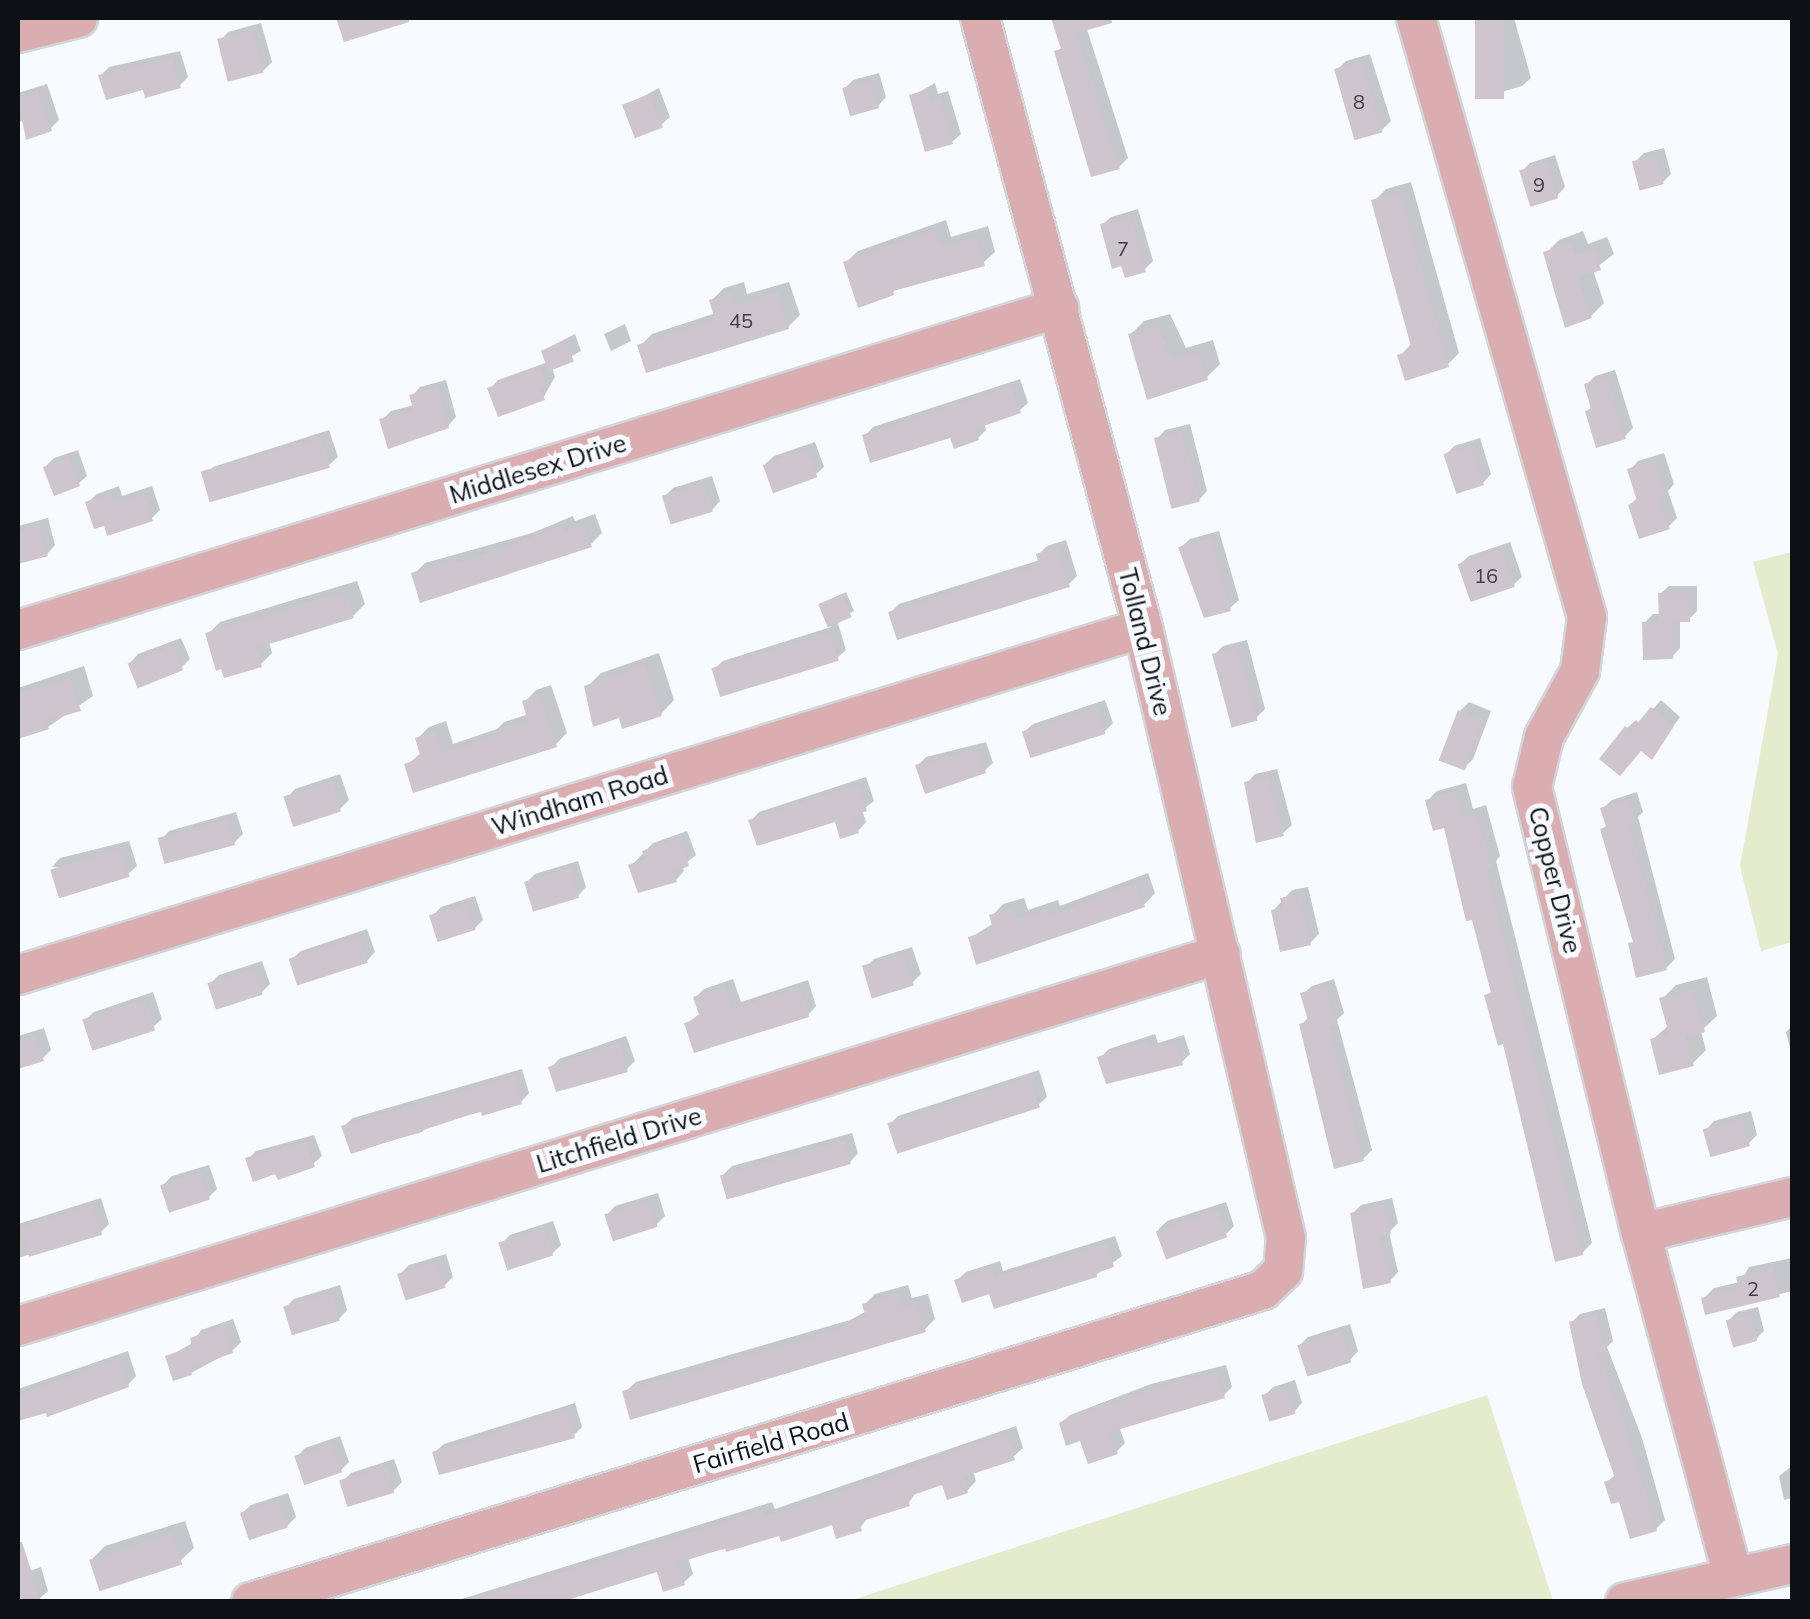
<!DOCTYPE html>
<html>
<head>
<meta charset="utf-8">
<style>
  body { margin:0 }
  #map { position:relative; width:1810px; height:1619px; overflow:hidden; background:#f7fafe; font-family:Mulish,sans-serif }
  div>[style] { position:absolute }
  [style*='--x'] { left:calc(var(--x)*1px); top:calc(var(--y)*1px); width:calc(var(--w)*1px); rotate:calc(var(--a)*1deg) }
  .green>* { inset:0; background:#e4eccd }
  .shadow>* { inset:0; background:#0003 }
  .building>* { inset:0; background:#cec5ce; transform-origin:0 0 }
  .roads { filter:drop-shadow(2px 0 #d2d5d9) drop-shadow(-2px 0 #d2d5d9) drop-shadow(0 2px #d2d5d9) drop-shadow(0 -2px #d2d5d9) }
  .minor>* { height:38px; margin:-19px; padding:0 19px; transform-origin:19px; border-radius:19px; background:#daaeb0 }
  span { translate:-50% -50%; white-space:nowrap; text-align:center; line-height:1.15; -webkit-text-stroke:10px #f7fafe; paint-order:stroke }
  .number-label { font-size:20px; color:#3e3e42 }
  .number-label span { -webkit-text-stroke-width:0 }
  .street-label { font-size:25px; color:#0e1114 }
  .frame { position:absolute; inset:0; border:20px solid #0e1114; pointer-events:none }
</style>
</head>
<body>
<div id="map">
  <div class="green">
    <div style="clip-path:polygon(1792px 552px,1792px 942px,1761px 951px,1740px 866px,1778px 654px,1753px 562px)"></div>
    <div style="clip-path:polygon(1487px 1395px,1553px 1601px,849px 1601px)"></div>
  </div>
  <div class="shadow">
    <div style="clip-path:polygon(1058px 18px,1091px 18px,1086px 26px,1128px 158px,1119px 167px,1057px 52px,1063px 46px)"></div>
    <div style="clip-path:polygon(1478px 18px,1514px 18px,1531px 78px,1522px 86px,1499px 93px)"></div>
    <div style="clip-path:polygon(261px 23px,272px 62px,263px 71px,220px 41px,228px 32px)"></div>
    <div style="clip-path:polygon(180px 51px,188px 77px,179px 86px,145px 87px,101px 75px,109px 67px)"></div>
    <div style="clip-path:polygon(1370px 54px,1391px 121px,1382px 130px,1337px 70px,1346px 61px)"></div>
    <div style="clip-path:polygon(879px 73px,886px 97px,878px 106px,844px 89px,853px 80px)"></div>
    <div style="clip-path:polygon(935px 83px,938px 94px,948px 91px,961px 134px,952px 142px,912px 96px)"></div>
    <div style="clip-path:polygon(47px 84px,59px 120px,50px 129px,27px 136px,22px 121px,18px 123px,18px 93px)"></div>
    <div style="clip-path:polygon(659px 88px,670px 117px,661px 125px,625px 106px)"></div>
    <div style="clip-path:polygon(1664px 148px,1671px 174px,1663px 182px,1635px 162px,1644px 153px)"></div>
    <div style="clip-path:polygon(1555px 155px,1565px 187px,1557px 196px,1522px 171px,1530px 163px)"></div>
    <div style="clip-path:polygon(1411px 182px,1459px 353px,1447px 365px,1400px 356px,1411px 344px,1374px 201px,1386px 189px)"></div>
    <div style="clip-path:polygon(1138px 209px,1153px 261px,1144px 270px,1102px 225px,1111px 217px)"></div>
    <div style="clip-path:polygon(946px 220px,951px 237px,988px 226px,995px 252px,983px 263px,898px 287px,893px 292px,846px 262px,858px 251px)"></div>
    <div style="clip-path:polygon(1583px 231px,1588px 244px,1607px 237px,1614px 254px,1593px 270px,1604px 303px,1591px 316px,1546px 253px,1559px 240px)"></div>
    <div style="clip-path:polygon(744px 282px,747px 294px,789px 282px,800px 315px,788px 327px,640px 346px,652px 334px,716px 313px,712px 300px,724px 288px)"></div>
    <div style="clip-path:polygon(1170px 314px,1186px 348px,1213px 340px,1220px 364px,1206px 378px,1149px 397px,1131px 334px,1144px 321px)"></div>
    <div style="clip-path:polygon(625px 324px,631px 341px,611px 351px,604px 334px)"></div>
    <div style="clip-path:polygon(575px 334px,581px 351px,552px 367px,555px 377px,543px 398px,490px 389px,498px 380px,548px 362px,544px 350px)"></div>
    <div style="clip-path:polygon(1615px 370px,1633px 428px,1624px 437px,1588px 411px,1593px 406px,1587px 384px,1595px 376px)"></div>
    <div style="clip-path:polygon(1020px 379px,1028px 403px,1019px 411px,984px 423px,986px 430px,978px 438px,865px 436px,873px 427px)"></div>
    <div style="clip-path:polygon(446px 380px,456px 417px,448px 426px,382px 420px,391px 411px,414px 405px,412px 396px,420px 387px)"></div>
    <div style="clip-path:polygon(1190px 424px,1207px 491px,1199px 500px,1157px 439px,1165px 430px)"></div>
    <div style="clip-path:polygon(329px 430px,338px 457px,329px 465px,205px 476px,213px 467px)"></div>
    <div style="clip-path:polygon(1480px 438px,1491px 474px,1483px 483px,1446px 455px,1454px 446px)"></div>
    <div style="clip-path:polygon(815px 442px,824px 467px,815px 475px,765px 464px,774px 456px)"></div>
    <div style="clip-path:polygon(78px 450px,87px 476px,78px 484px,46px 466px,54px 458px)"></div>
    <div style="clip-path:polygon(1664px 453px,1674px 484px,1668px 491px,1677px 518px,1668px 527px,1630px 505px,1638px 497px,1630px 470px,1638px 461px)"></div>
    <div style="clip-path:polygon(712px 476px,720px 501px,712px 510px,664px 497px,673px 488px)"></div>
    <div style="clip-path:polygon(119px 486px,122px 496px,152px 486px,160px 510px,151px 519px,88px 502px,97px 494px)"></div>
    <div style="clip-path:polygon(595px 514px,602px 533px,590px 545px,414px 574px,425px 563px,532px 533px,573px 516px,575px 521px)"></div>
    <div style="clip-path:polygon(48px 518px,55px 545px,47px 554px,18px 562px,18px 526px)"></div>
    <div style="clip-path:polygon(1219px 531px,1239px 600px,1230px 608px,1181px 547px,1190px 539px)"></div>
    <div style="clip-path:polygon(1066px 540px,1077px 576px,1069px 584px,891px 612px,899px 604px,1040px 560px,1038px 555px,1047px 546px)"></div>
    <div style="clip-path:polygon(1510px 542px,1522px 577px,1513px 585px,1460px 564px,1469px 556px)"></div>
    <div style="clip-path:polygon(357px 581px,365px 604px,353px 616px,269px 642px,272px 653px,260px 665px,208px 634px,220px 622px)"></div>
    <div style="clip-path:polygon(1669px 586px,1697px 586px,1697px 611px,1689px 619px,1680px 620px,1680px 648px,1672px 657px,1644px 623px,1653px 614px,1661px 614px,1660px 594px)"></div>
    <div style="clip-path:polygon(846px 592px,854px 611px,837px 620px,846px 650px,837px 658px,714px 669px,723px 661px,831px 627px,821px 605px)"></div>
    <div style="clip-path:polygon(181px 638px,190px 659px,181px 668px,130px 663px,138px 654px)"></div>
    <div style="clip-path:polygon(1247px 640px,1265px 709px,1256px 718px,1215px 654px,1223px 646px)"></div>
    <div style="clip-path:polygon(659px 653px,674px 700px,661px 714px,620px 715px,587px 687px,601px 673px)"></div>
    <div style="clip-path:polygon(84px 666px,93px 696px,48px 727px,18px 736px,18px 688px)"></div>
    <div style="clip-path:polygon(551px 685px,567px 733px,555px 745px,407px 765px,422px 752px,418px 738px,429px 727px,446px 721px,453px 744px,497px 729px,504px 722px,529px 714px,525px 702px,536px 690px)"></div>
    <div style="clip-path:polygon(1105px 700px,1113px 723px,1104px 732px,1024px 732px,1033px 724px)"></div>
    <div style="clip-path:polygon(1661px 700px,1680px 717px,1652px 756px,1627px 728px,1636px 720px,1640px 724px)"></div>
    <div style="clip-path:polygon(1469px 702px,1491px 711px,1473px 759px,1464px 768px,1460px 711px)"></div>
    <div style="clip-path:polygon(986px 742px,993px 763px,984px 771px,918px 765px,926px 757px)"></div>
    <div style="clip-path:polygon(1277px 769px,1292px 825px,1283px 833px,1258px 840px,1247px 783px,1255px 774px)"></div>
    <div style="clip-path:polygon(340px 774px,349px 800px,340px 809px,287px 798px,295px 789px)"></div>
    <div style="clip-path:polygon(866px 777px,874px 801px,862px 810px,866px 822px,858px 831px,837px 819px,751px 821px,759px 812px)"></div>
    <div style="clip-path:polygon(1466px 783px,1473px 809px,1486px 805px,1500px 856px,1496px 861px,1592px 1243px,1582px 1253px,1487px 996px,1493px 990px,1446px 825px,1427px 801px,1437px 791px)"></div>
    <div style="clip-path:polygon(1637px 792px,1643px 812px,1638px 817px,1675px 959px,1666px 968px,1631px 944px,1635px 940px,1603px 829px,1608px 824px,1603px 808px,1612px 800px)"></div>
    <div style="clip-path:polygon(236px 812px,243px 834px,234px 843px,161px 840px,169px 831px)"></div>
    <div style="clip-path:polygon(687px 831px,696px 855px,682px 866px,684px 871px,676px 880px,631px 866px,653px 843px)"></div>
    <div style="clip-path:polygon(129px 841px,137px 866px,128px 874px,52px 867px,60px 858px)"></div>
    <div style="clip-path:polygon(578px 861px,586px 887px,578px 896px,527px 882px,535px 874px)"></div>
    <div style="clip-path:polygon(1148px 873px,1155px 893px,1144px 905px,970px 938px,994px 923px,992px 916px,1003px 904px,1024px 898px,1028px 910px,1058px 900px,1060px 906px)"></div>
    <div style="clip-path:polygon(1308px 887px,1319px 934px,1310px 943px,1273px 911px,1292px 890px)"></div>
    <div style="clip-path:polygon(475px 896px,483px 920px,475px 928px,432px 916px,441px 907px)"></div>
    <div style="clip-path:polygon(367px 929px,375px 952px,367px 961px,292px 959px,301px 951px)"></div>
    <div style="clip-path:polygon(912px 947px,921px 974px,912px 983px,865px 968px,874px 959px)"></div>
    <div style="clip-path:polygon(262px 961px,270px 984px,261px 993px,210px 984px,219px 975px)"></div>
    <div style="clip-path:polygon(1707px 977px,1717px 1016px,1701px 1031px,1706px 1050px,1692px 1064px,1652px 1040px,1669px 1025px,1662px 999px,1676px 985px)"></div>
    <div style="clip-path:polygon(733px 979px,741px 1002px,808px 980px,816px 1006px,808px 1015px,687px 1023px,701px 1013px,696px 997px,704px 989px)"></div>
    <div style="clip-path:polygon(1334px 979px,1344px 1013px,1337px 1020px,1372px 1150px,1363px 1159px,1302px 1024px,1309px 1017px,1303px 994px,1312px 986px)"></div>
    <div style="clip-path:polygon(153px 992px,162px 1019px,153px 1027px,85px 1020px,94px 1012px)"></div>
    <div style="clip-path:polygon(1792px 1026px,1792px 1056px,1786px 1032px)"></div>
    <div style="clip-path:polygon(44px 1028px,51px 1050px,42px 1059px,18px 1068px,18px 1036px)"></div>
    <div style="clip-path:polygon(1155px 1034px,1158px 1043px,1184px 1035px,1190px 1054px,1182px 1062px,1100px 1058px,1109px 1049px)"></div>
    <div style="clip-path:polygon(626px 1036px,635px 1061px,627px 1069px,551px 1068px,559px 1059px)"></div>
    <div style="clip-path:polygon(522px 1069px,529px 1093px,521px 1102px,428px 1125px,422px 1132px,352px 1152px,344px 1126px,353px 1118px)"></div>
    <div style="clip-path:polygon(1039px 1070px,1047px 1097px,1038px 1105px,890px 1124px,898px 1116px)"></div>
    <div style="clip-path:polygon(1751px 1111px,1757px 1135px,1748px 1144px,1706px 1130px,1714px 1121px)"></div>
    <div style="clip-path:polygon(852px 1133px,858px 1153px,850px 1162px,723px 1175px,732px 1166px)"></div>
    <div style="clip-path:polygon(314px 1135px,322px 1156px,313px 1164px,277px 1171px,248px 1159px,256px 1151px)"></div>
    <div style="clip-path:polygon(209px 1165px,217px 1189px,208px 1198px,163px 1185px,172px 1176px)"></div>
    <div style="clip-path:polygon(658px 1193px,665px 1216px,656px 1225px,607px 1215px,615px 1206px)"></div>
    <div style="clip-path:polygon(101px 1198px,109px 1224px,100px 1233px,18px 1258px,18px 1224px)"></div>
    <div style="clip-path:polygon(1392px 1198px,1398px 1223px,1389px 1232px,1398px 1272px,1390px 1281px,1365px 1286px,1353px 1213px,1361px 1205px)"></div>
    <div style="clip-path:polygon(1226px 1202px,1234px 1226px,1225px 1235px,1158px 1230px,1167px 1221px)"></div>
    <div style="clip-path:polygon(553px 1221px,561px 1245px,552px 1254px,501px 1244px,510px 1235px)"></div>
    <div style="clip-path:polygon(1115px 1236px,1122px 1256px,1096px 1275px,991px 1291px,957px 1280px,966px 1272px,1000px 1261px,1003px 1271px)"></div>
    <div style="clip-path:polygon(446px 1254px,453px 1277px,444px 1286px,400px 1274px,409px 1265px)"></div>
    <div style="clip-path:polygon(1792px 1258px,1792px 1291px,1707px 1312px,1704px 1298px,1714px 1288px,1740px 1282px,1749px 1267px)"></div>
    <div style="clip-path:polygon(340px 1285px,347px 1310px,339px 1319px,286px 1307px,294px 1299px)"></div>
    <div style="clip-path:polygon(908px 1285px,912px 1298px,928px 1294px,935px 1319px,924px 1330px,625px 1392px,636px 1382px,850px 1320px,867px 1311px,865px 1304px,875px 1294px)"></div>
    <div style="clip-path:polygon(1758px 1307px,1764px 1331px,1756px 1339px,1729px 1320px,1737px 1312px)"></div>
    <div style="clip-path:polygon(1605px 1308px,1613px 1341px,1607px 1347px,1642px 1438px,1665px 1520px,1656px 1529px,1607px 1482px,1616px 1474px,1571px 1323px,1580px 1314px)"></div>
    <div style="clip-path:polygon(233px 1319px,241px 1342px,232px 1351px,191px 1373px,168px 1357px,194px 1342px,201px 1330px)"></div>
    <div style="clip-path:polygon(1350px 1324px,1358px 1351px,1350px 1360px,1300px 1345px,1308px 1337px)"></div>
    <div style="clip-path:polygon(128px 1351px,136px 1376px,128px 1385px,18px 1419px,18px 1389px)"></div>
    <div style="clip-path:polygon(1226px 1365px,1232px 1387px,1223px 1396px,1119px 1427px,1125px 1443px,1116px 1452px,1082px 1438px,1061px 1423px,1070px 1415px,1151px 1384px)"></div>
    <div style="clip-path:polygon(1295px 1380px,1302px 1403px,1294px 1412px,1264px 1396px,1273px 1387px)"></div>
    <div style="clip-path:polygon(575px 1403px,582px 1427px,574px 1435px,435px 1452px,444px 1444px)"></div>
    <div style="clip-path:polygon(1016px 1426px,1023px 1448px,1013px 1457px,973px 1471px,976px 1481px,967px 1491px,943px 1482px,917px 1491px,908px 1504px,869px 1516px,860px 1528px,833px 1522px,688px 1558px,693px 1574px,683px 1583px,659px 1569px,555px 1602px,452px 1602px,772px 1502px,775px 1509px)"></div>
    <div style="clip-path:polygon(340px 1436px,349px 1462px,341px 1470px,297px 1457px,305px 1448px)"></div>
    <div style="clip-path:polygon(394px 1459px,402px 1482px,393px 1491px,342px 1482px,351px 1473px)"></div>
    <div style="clip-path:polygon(1792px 1466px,1792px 1498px,1784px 1500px,1779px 1476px)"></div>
    <div style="clip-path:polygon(288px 1493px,296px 1517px,287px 1526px,242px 1513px,251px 1505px)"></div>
    <div style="clip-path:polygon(185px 1521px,194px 1548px,180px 1561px,92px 1559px,105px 1546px)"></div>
    <div style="clip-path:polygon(41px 1567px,48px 1591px,39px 1599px,18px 1602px,18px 1575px)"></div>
  </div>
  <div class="building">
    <div style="clip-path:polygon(336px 18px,408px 18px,409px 22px,344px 42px)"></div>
    <div style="clip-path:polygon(1051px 18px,1111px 18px,1112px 23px,1077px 33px,1120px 169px,1091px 177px,1054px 51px,1061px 49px)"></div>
    <div style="left:1475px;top:18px;width:29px;height:81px"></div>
    <div style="left:253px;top:30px;width:44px;height:37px;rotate:76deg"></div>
    <div style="clip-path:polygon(172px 58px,181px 88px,145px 98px,143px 90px,106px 100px,98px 75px)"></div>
    <div style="left:1362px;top:61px;width:74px;height:29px;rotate:74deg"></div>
    <div style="left:871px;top:80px;width:29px;height:30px;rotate:74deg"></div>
    <div style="clip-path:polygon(39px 90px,52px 131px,26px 140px,18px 98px)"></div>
    <div style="clip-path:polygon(926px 90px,930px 101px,940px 97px,953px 144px,925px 152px,909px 95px)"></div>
    <div style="left:650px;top:94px;width:36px;height:30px;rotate:69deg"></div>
    <div style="left:1656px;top:155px;width:30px;height:25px;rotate:75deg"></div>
    <div style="left:1547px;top:162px;width:38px;height:29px;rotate:73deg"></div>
    <div style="clip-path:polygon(1400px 192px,1449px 367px,1405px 381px,1397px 355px,1412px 350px,1371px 200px)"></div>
    <div style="clip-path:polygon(1130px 216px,1146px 272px,1125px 278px,1121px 266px,1112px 269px,1100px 224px)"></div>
    <div style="clip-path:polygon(935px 230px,940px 247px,976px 236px,985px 266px,893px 291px,894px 295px,858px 308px,843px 262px)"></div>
    <div style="clip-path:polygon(1570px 243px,1575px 256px,1594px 249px,1601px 270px,1578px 278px,1592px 318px,1565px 328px,1543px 252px)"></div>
    <div style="clip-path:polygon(777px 292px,789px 329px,646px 373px,637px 345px,715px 320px,709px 300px,732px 293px,735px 305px)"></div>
    <div style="clip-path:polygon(1157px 326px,1173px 359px,1200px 352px,1208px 380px,1147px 400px,1128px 334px)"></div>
    <div style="left:566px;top:341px;width:22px;height:27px;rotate:69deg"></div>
    <div style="clip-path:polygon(541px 368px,548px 388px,541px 390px,545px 400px,498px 417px,487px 388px)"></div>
    <div style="clip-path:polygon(1607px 376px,1626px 439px,1596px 448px,1585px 411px,1591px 409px,1584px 384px)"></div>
    <div style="clip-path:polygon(1011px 386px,1021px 413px,975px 429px,979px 440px,954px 449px,950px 438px,870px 463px,862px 435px)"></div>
    <div style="clip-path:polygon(438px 387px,449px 428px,388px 449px,379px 419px,413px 409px,409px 395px)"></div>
    <div style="left:1182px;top:431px;width:73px;height:29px;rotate:76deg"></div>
    <div style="left:321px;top:437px;width:32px;height:125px;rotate:74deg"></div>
    <div style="left:1471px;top:445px;width:42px;height:29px;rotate:72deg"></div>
    <div style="left:807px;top:449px;width:30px;height:47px;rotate:70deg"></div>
    <div style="left:69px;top:457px;width:31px;height:28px;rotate:69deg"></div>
    <div style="clip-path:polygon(1655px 460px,1667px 495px,1659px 498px,1670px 529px,1639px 539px,1628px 505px,1637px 501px,1627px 469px)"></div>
    <div style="left:704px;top:483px;width:30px;height:44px;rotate:73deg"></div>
    <div style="clip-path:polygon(110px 493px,114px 503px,143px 493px,153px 521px,107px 536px,104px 526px,94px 529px,85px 502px)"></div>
    <div style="clip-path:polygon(584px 524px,592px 547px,420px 603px,411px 573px,457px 558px,459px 563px,562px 526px,564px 531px)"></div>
    <div style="clip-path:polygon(39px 525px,48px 556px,18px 564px,18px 531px)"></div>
    <div style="clip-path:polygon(1211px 538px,1231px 611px,1204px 618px,1178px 547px)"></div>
    <div style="clip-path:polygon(1057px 547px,1070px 587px,897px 640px,888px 612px,1039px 565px,1036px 554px)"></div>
    <div style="left:1502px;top:549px;width:40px;height:47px;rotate:71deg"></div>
    <div style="clip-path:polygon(345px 592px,354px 618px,256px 648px,262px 667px,224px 678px,221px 669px,216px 671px,205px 633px)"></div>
    <div style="clip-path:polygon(1658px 593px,1689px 593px,1690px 622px,1672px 622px,1673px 659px,1643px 660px,1642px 622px,1659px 622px)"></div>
    <div style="left:842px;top:594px;width:25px;height:26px;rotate:67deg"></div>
    <div style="left:830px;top:632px;width:30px;height:124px;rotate:73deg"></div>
    <div style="left:173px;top:645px;width:27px;height:49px;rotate:68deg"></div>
    <div style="left:1238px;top:647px;width:76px;height:27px;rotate:75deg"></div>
    <div style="clip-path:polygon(645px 664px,662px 716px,622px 729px,619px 718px,593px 727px,584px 686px)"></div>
    <div style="clip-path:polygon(70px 678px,81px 711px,46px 721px,49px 729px,18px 739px,18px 694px)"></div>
    <div style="clip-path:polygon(540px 695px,557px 747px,413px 793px,404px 764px,421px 758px,415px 738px,435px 731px,442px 753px,492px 737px,490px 733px,528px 721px,522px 701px)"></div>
    <div style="left:1097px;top:707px;width:28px;height:79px;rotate:72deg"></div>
    <div style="clip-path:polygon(1651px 707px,1674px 726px,1652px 760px,1641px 751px,1620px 776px,1599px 759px,1625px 726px,1631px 731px)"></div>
    <div style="left:1458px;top:710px;width:28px;height:54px;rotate:21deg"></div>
    <div style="clip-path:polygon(977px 749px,986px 773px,925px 794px,915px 765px)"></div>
    <div style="clip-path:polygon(1268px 776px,1284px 836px,1256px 843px,1244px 782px)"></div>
    <div style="left:331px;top:781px;width:32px;height:50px;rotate:72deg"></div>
    <div style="clip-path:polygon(858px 784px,867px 811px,853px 816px,859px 833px,840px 839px,835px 822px,757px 846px,748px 820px)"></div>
    <div style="clip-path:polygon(1457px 791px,1464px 817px,1477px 814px,1492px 868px,1487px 869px,1583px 1255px,1555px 1262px,1503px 1044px,1498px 1046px,1484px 995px,1491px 993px,1472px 920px,1466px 921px,1444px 828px,1433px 831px,1425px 800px)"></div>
    <div style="clip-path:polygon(1629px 799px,1636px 822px,1630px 824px,1667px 970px,1636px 978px,1628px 943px,1633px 942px,1600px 829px,1606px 827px,1600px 808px)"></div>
    <div style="left:228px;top:819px;width:27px;height:73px;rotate:75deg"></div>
    <div style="clip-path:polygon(679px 837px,689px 866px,673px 872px,677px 882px,638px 893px,628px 865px,645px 859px,642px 851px)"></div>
    <div style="left:121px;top:848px;width:30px;height:74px;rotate:73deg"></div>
    <div style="left:570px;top:868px;width:31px;height:48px;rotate:73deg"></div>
    <div style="clip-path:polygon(1136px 883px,1145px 907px,976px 965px,968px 937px,993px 929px,989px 915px,1013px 908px,1017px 919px,1046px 910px,1048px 916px)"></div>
    <div style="clip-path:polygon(1300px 894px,1311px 945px,1280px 952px,1271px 910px,1283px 908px,1280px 898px)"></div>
    <div style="left:467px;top:903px;width:28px;height:40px;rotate:72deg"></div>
    <div style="left:359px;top:936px;width:28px;height:74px;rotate:72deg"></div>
    <div style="left:904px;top:953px;width:34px;height:44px;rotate:73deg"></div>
    <div style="left:254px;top:968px;width:28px;height:49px;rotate:72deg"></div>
    <div style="clip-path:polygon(725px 986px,732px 1009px,800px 987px,809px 1017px,694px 1053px,684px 1023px,700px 1018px,693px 997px)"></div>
    <div style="clip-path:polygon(1326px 986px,1337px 1024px,1329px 1026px,1364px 1161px,1334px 1169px,1299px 1024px,1308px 1021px,1300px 993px)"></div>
    <div style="clip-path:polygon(1693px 989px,1705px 1032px,1686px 1037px,1694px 1066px,1659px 1075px,1650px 1039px,1669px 1034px,1659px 998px)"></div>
    <div style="left:145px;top:999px;width:33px;height:66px;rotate:72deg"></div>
    <div style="clip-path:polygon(35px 1035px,44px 1061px,18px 1069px,18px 1041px)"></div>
    <div style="clip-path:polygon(1146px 1041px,1150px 1050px,1176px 1042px,1183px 1065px,1106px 1084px,1097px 1057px)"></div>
    <div style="clip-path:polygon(618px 1043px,628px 1072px,556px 1092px,548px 1067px)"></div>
    <div style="clip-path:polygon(514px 1076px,522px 1104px,482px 1116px,481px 1111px,351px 1154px,341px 1126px)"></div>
    <div style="left:1030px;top:1077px;width:32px;height:150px;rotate:72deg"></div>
    <div style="left:1742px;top:1118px;width:29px;height:41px;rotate:74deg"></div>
    <div style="left:844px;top:1140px;width:25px;height:129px;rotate:74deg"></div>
    <div style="clip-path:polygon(306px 1142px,315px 1167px,278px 1180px,275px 1174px,253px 1182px,245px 1158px)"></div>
    <div style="left:201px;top:1172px;width:29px;height:43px;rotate:72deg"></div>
    <div style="left:649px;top:1200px;width:28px;height:47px;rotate:72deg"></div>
    <div style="left:93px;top:1205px;width:31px;height:76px;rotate:73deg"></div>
    <div style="clip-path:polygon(1384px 1205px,1391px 1234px,1380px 1236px,1391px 1283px,1363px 1289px,1350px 1213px)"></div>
    <div style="left:1217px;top:1209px;width:30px;height:65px;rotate:70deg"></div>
    <div style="left:544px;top:1228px;width:29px;height:48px;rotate:72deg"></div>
    <div style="clip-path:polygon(1107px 1243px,1114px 1267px,1096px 1273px,1097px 1277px,994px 1309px,989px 1294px,962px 1303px,954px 1280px,991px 1268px,994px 1278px)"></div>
    <div style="left:437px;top:1261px;width:28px;height:42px;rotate:72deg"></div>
    <div style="clip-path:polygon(1773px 1268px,1780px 1297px,1705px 1315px,1701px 1298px,1739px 1288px,1736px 1277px)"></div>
    <div style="left:331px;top:1292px;width:30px;height:50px;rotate:73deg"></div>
    <div style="clip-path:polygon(898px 1294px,902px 1307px,917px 1303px,926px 1332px,630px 1420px,622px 1391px,843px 1328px,842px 1324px,866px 1317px,862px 1304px)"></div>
    <div style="left:1750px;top:1314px;width:28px;height:25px;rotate:75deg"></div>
    <div style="clip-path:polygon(1597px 1315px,1606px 1352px,1598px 1353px,1615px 1400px,1618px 1399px,1657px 1531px,1630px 1539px,1619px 1502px,1611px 1504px,1604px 1482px,1615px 1478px,1582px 1384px,1569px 1322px)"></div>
    <div style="clip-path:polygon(224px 1326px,233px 1353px,190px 1368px,192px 1375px,173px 1381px,165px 1356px,192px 1347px,190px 1338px)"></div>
    <div style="left:1341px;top:1331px;width:33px;height:46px;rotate:72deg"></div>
    <div style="clip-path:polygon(120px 1358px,129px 1387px,47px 1417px,46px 1413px,18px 1421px,18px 1395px)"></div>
    <div style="clip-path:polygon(1217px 1372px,1225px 1398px,1110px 1432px,1118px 1454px,1088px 1464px,1080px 1441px,1066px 1446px,1059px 1423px,1073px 1415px,1190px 1376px,1191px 1380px)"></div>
    <div style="left:1287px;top:1387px;width:28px;height:27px;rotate:73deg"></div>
    <div style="clip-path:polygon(567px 1410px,575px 1438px,439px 1475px,432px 1452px)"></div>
    <div style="clip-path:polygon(1006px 1434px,1015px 1460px,963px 1477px,968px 1493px,947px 1500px,942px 1485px,907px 1497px,910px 1506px,859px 1522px,862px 1531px,836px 1539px,832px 1525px,781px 1542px,779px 1536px,726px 1552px,725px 1548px,678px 1563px,685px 1585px,663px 1592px,657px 1572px,561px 1602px,483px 1602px,482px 1597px,763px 1510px,765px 1517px)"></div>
    <div style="left:332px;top:1443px;width:31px;height:40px;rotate:71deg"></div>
    <div style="left:386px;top:1466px;width:28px;height:49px;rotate:73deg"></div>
    <div style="left:279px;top:1500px;width:29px;height:41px;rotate:72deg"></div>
    <div style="left:172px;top:1533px;width:33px;height:87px;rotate:72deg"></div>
    <div style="clip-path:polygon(18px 1542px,22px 1542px,41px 1602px,18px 1602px)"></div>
  </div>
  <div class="roads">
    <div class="minor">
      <div style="--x:1416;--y:18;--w:623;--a:74.07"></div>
      <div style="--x:1587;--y:617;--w:54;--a:97.4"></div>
      <div style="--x:1580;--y:671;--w:75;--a:118.6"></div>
      <div style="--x:1544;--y:737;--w:51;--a:103.5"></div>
      <div style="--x:1532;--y:787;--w:459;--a:76.3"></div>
      <div style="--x:1641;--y:1233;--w:356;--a:75"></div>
      <div style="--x:18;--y:33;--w:62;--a:-14"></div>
      <div style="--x:18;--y:630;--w:1090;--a:-17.19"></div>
      <div style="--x:18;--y:975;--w:1177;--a:-17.14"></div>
      <div style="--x:1641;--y:1233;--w:155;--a:-13.4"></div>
      <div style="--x:18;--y:1326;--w:1259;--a:-17.18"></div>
      <div style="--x:251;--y:1602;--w:1059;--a:-17.13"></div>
      <div style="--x:1263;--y:1290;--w:28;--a:-44"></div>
      <div style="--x:1283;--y:1271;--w:33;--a:-85"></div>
      <div style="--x:1286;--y:1238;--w:627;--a:-103.19"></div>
      <div style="--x:1143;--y:628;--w:631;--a:-104.96"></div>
      <div style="--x:1625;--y:1602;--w:171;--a:-12.8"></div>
    </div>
  </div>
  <div class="number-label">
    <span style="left:1359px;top:101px">8</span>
    <span style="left:1539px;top:184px">9</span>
    <span style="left:1123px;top:248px">7</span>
    <span style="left:741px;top:320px">45</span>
    <span style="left:1486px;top:575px">16</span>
    <span style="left:1753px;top:1288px">2</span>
  </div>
  <div class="street-label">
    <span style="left:538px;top:469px;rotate:-17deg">Middlesex Drive</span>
    <span style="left:1145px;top:642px;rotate:76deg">Tolland Drive</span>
    <span style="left:580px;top:801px;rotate:-17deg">Windham Road</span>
    <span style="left:1555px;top:880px;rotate:76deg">Copper Drive</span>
    <span style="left:619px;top:1140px;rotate:-17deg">Litchfield Drive</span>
    <span style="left:771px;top:1443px;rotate:-16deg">Fairfield Road</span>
  </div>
  <div class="frame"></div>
</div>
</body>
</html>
